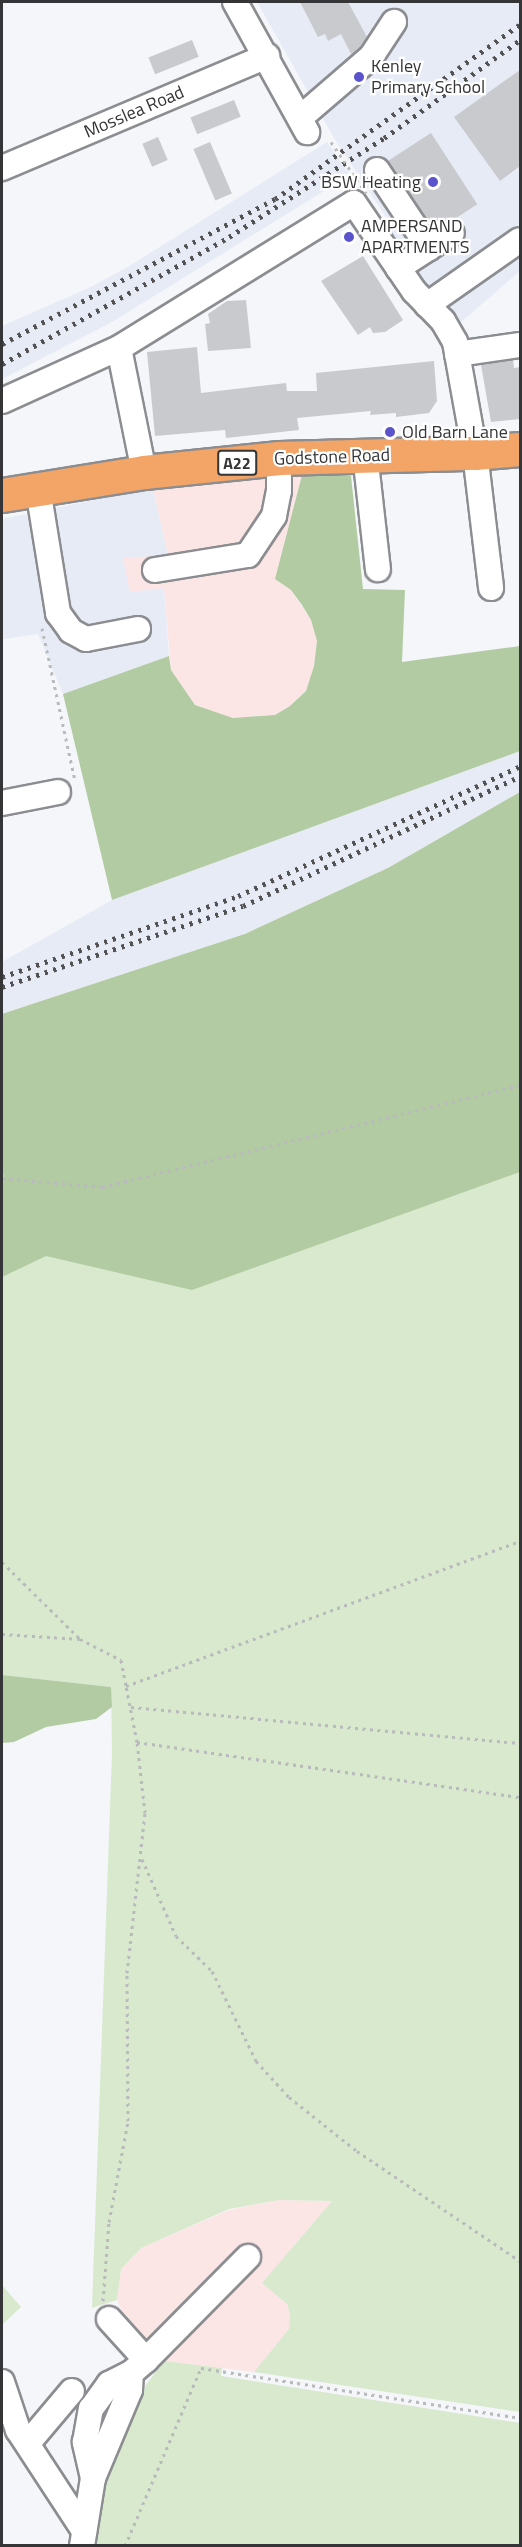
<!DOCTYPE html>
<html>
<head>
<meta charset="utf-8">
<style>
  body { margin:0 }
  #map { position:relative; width:522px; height:2547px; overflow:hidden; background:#f4f6f9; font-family:"Titillium Web",sans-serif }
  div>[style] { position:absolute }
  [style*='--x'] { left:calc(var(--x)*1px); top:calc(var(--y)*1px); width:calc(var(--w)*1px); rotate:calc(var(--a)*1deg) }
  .built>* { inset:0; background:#e6ebf6 }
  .industrial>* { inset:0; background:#fce6e5 }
  .green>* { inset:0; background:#d8e9ce }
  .forest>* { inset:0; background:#b2cba3 }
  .building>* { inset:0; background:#c8cace; transform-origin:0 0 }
  .path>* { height:3px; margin-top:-1.5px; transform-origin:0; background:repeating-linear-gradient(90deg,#b8babc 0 3px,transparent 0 7.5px) }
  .roads { filter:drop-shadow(2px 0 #8c8d91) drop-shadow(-2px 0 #8c8d91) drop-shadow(0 2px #8c8d91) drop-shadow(0 -2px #8c8d91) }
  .minor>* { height:24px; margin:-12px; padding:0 12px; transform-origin:12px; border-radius:12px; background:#fff }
  .highway>* { height:33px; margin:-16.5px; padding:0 16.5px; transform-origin:16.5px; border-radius:16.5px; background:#f3a467 }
  .rail>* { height:4.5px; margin-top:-2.25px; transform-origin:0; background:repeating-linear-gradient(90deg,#525254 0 3px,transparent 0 9px) }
  .path-bridge>* { height:3px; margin-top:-1.5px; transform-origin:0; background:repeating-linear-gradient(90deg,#b8babc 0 3px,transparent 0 7.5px) }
  .dots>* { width:16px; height:16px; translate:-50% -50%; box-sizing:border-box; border:3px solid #fff; border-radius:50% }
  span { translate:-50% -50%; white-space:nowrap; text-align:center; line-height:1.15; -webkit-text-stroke:4.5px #fff; paint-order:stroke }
  .shield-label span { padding:2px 4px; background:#fff; border:2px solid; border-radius:4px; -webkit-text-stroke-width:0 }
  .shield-label { font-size:16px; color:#353537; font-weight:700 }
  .poi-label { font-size:18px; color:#353537 }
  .left { translate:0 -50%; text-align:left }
  .right { translate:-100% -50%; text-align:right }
  .street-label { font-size:18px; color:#353537 }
  .frame { position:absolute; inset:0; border:3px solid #353537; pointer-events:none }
</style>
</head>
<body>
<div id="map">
  <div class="built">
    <div style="clip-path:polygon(257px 2px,520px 2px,520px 271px,460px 323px,417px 273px,382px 225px,388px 220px,334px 138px)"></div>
    <div style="clip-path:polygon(327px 142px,350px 175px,112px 322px,2px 379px,2px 326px,93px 286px,131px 265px)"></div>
    <div style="clip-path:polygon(153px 488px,168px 555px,123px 559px,164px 588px,169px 656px,63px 694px,38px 634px,3px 639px,2px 519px)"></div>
    <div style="clip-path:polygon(520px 751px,520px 792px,388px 868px,245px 934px,2px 1014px,2px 962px,112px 900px)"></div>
  </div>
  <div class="industrial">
    <div style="clip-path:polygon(270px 475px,302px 475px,275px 579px,291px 590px,311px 620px,317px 641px,314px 666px,306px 691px,290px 706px,275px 715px,233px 718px,195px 705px,171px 670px,164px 588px,130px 592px,123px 558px,168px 555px,153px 488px)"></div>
    <div style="clip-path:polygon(279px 2200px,332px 2201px,262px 2283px,287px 2304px,290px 2314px,289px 2329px,254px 2372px,164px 2361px,121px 2309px,117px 2300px,121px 2269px,141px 2248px,229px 2210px)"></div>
  </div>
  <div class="green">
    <div style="clip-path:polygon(520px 792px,520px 2412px,254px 2372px,289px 2329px,290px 2314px,287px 2304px,262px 2283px,332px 2201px,279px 2200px,229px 2209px,141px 2248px,121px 2269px,117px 2300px,92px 2308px,112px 1753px,111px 1687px,2px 1675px,2px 1014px,245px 934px,388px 868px)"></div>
    <div style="clip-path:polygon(2px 2285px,21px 2307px,2px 2325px)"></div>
    <div style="clip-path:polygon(164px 2361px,222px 2368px,221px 2376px,520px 2423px,520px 2545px,92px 2546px,101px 2483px,139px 2394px)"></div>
  </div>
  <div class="forest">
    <div style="clip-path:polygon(302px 475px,351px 476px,363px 589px,405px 590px,402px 662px,520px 646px,520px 751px,112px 900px,63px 694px,169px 656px,171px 670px,195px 705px,233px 718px,275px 715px,290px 706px,306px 691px,314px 666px,317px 641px,311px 620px,302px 605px,291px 590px,275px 579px)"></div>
    <div style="clip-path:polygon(520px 792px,520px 1172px,192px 1290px,46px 1256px,2px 1277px,2px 1180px,4px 1176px,2px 1174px,2px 1014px,245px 934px,388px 868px)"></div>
    <div style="clip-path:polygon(2px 1675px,111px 1687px,112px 1707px,96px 1719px,46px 1727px,14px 1742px,2px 1743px)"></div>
  </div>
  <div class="building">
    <div style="clip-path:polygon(300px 2px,348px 2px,367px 37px,360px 48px,351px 54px,341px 34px,328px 41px,325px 34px,318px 37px)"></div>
    <div style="left:192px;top:40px;width:18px;height:47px;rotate:68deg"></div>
    <div style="clip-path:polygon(520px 70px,520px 166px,500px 181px,454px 117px)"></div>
    <div style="left:234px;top:100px;width:18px;height:47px;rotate:68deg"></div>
    <div style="left:431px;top:133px;width:85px;height:51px;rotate:57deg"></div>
    <div style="left:158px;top:137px;width:25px;height:17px;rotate:67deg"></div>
    <div style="left:210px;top:142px;width:56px;height:18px;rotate:67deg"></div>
    <div style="clip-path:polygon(363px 256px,403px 320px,385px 332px,373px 333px,370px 327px,358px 335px,321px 281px)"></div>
    <div style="clip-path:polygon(246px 300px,251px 348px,208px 351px,205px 324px,210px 323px,208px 314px,227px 301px)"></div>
    <div style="clip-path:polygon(197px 347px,201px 393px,286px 383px,287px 391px,317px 391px,316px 373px,434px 361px,437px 401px,429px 413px,396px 417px,396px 413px,370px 415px,371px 411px,297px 418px,299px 430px,226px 438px,225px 430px,155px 436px,147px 352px)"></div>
    <div style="clip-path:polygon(513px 360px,514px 368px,520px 367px,520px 419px,491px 422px,481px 365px)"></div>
  </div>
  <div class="path">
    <div style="--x:42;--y:628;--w:156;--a:77.8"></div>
    <div style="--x:2;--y:1178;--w:100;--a:5.1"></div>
    <div style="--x:102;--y:1187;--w:430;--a:-13.7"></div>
    <div style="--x:2;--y:1562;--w:110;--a:44.6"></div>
    <div style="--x:80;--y:1639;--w:46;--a:27.1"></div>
    <div style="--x:121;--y:1660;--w:26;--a:79"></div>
    <div style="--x:2;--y:1634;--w:78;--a:3.7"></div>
    <div style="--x:131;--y:1707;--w:391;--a:5.3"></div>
    <div style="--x:137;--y:1742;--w:387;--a:8.2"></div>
    <div style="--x:142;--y:1859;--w:84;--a:66.2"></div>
    <div style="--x:176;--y:1936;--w:50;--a:44.2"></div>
    <div style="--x:212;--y:1971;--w:100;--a:63.9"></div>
    <div style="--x:256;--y:2061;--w:49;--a:47.5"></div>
    <div style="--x:289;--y:2097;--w:87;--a:38.5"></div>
    <div style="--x:357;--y:2151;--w:197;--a:34"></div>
    <div style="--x:103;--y:2301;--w:79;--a:-85.7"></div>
    <div style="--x:109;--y:2222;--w:103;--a:-79.3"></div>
    <div style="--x:128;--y:2121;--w:148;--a:-90.4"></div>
    <div style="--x:127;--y:1973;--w:161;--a:-83.6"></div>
    <div style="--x:145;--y:1813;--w:71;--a:-96.4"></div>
    <div style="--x:137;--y:1742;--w:57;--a:-101.1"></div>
    <div style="--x:126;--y:1686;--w:420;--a:-20.2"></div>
    <div style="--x:125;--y:2546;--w:194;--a:-66.9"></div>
    <div style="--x:201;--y:2368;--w:323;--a:8.9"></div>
  </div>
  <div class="roads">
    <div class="minor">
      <div style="--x:235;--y:2;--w:149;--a:61"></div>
      <div style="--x:300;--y:118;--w:94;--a:-40.7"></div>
      <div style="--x:371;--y:57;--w:42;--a:-56.7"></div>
      <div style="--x:2;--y:168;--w:288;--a:-22.9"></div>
      <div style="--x:377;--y:170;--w:94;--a:56.3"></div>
      <div style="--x:398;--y:268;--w:64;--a:-32.9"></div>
      <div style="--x:427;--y:305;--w:113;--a:-35"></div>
      <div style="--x:457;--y:354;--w:64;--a:-8.1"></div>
      <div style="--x:2;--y:401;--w:128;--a:-24.4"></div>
      <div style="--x:365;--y:454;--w:116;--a:83.6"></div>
      <div style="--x:144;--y:472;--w:126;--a:-101.4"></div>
      <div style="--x:119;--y:348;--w:276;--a:-31.7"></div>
      <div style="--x:354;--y:203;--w:107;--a:55.7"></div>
      <div style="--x:414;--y:291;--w:42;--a:46"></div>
      <div style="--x:443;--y:321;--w:24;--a:60"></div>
      <div style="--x:455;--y:342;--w:113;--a:79.8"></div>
      <div style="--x:475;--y:453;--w:136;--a:83.2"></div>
      <div style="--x:38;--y:489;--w:126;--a:80.8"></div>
      <div style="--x:58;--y:613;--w:22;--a:54"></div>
      <div style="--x:71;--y:631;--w:17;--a:28"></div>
      <div style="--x:86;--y:639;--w:53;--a:-10.9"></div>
      <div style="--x:155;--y:570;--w:94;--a:-9.2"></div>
      <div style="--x:248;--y:555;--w:47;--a:-56.3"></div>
      <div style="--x:274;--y:516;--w:25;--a:-79"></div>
      <div style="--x:279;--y:491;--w:33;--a:-90"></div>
      <div style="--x:2;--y:803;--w:57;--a:-11.1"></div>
      <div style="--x:109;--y:2319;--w:55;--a:47.9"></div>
      <div style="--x:2;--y:2382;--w:51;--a:71.6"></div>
      <div style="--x:18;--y:2430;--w:121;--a:56.8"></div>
      <div style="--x:28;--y:2443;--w:68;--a:-49.8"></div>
      <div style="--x:93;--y:2478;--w:37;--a:-103"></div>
      <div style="--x:85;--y:2442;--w:34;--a:-80"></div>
      <div style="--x:91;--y:2409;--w:31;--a:-54"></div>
      <div style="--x:109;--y:2384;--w:25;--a:-27"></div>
      <div style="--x:131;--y:2373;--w:20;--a:-41"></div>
      <div style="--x:146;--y:2360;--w:145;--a:-45.3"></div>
      <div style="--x:82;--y:2546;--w:69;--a:-80.8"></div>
      <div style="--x:93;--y:2478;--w:95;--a:-67.2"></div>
      <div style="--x:130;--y:2390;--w:17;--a:-87"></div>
    </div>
    <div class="highway">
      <div style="--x:2;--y:495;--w:144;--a:-9.2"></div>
      <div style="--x:144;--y:472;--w:136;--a:-5.9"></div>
      <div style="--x:279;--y:458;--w:196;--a:-1.5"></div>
      <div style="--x:475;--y:453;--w:45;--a:-5.1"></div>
    </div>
  </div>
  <div class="rail">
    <div style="--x:2;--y:344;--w:309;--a:-28"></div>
    <div style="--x:275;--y:199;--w:301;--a:-35.5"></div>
    <div style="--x:2;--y:364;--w:260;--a:-29.2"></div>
    <div style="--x:229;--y:237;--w:184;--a:-32.6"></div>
    <div style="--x:384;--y:138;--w:168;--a:-35.8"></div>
    <div style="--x:2;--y:977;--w:250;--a:-18.9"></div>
    <div style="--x:238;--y:896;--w:311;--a:-24.7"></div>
    <div style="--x:2;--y:987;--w:254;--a:-18.6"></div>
    <div style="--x:243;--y:906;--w:306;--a:-25.1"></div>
  </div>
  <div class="path-bridge">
    <div style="--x:331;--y:142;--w:62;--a:55.5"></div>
  </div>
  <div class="dots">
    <div style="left:359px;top:77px;background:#5a53cb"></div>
    <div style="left:433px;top:182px;background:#5a53cb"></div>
    <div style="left:349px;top:237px;background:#5a53cb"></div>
    <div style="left:390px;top:432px;background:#5a53cb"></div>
  </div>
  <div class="shield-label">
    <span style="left:237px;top:463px">A22</span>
  </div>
  <div class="poi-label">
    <span class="left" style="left:371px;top:77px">Kenley<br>Primary School</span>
    <span class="right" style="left:421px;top:182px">BSW Heating</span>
    <span class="left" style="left:361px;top:237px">AMPERSAND<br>APARTMENTS</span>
    <span class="left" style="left:402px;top:432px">Old Barn Lane</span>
  </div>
  <div class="street-label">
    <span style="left:134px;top:112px;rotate:-23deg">Mosslea Road</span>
    <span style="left:332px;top:457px;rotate:-2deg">Godstone Road</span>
  </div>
  <div class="frame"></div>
</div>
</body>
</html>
